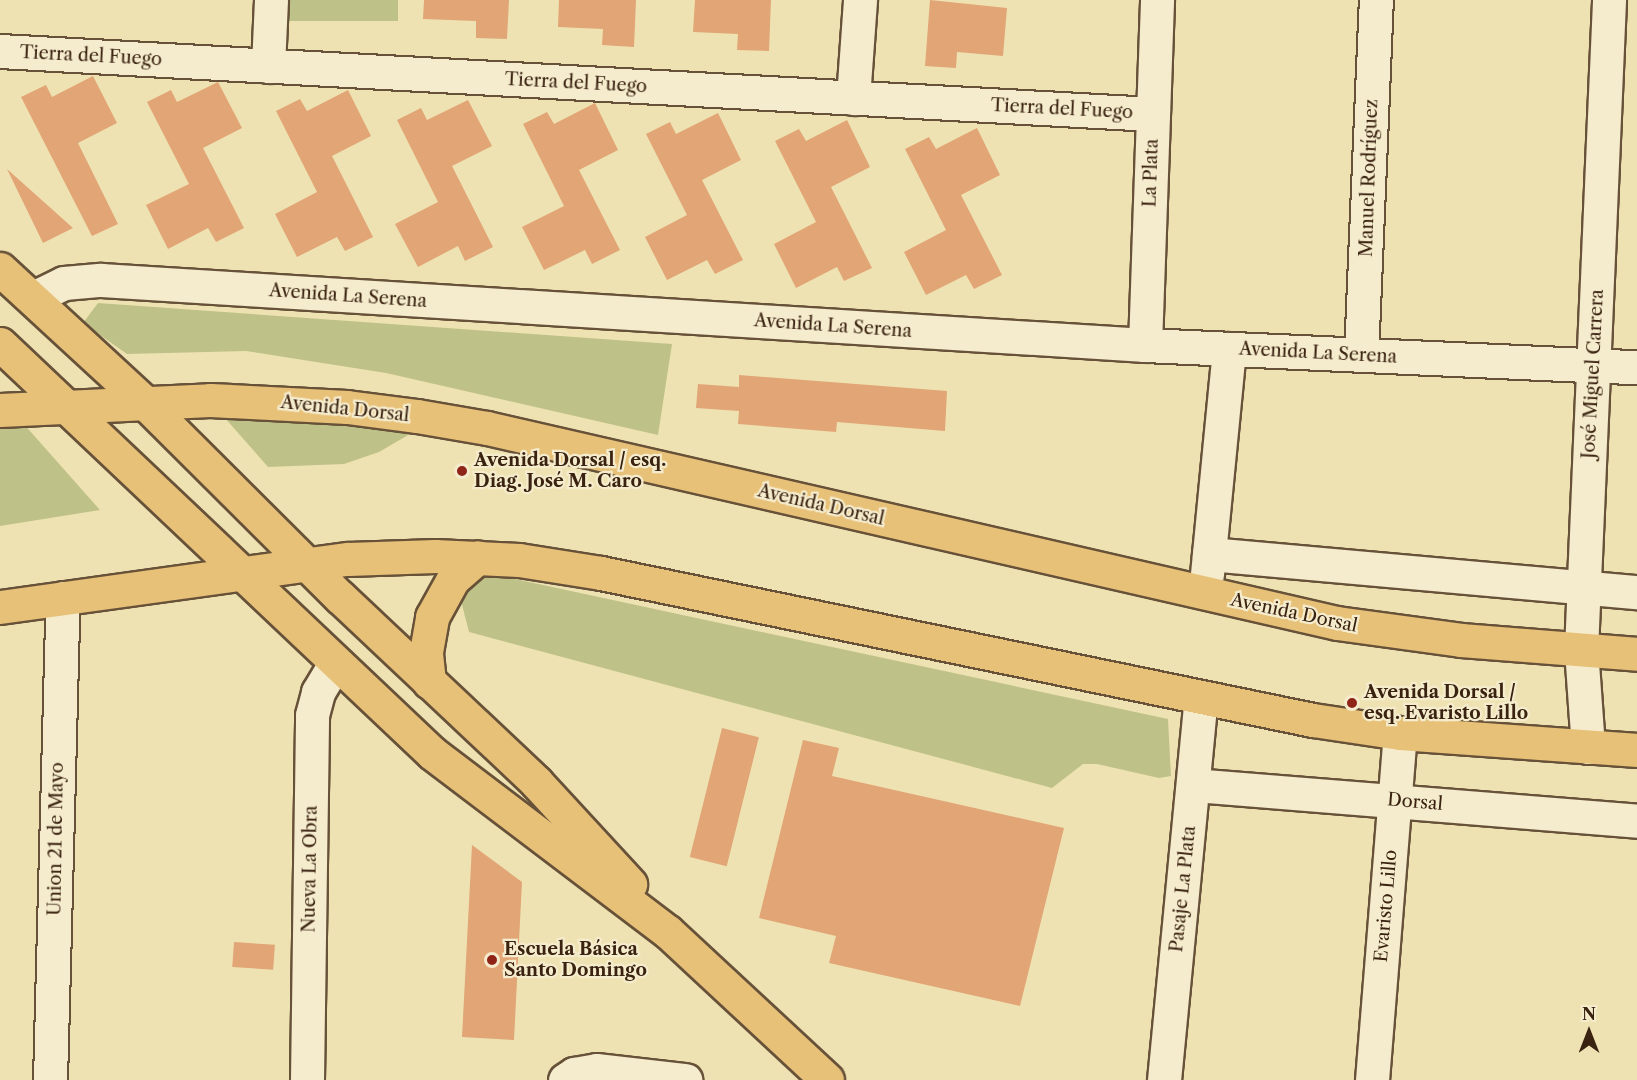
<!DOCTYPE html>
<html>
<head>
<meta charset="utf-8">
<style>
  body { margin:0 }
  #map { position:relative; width:1637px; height:1080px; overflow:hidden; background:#efe2b2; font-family:"Libre Caslon Text",serif }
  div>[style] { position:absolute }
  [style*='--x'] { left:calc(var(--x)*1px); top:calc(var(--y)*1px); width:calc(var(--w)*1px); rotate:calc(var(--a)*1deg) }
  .green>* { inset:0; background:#bfc288; transform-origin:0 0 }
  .building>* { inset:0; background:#e1a576; transform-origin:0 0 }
  .roads { filter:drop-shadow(2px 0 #675239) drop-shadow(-2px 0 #675239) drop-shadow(0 2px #675239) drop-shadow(0 -2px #675239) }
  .minor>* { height:33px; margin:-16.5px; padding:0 16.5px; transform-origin:16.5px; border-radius:16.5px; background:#f5eccd }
  .major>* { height:33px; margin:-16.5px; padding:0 16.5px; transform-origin:16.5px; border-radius:16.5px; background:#e8c179 }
  .dots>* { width:16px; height:16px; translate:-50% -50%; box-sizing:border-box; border:3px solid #f5eccd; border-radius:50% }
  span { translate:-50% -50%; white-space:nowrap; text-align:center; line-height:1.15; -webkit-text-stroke:4.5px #f5eccd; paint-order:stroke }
  .street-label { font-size:18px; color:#3a2211 }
  .poi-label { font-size:18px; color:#3a2211; font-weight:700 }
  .left { translate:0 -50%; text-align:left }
  .north { position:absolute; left:1559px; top:1002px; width:60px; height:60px; -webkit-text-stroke:4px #f5eccd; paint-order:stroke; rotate:0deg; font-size:16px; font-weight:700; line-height:24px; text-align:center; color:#3a2211 }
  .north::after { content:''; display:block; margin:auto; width:21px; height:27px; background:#3a2211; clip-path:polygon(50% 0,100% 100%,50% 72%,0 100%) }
</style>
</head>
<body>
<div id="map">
  <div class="green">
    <div style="left:282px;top:0;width:116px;height:21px"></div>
    <div style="clip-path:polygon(98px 303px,672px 344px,658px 435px,386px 373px,246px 351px,127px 354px,83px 323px)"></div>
    <div style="clip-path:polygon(224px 417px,314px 419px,410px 434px,379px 452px,344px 464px,268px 467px)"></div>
    <div style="clip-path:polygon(22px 422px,100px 510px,0 526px,0 425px)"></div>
    <div style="clip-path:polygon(487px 573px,1168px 719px,1171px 776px,1159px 778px,1097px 764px,1083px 764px,1052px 788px,469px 632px,460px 597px)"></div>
  </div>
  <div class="building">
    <div style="clip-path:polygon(424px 0,509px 0,507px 39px,476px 38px,476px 21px,423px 19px)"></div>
    <div style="clip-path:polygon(559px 0,636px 0,634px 47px,602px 45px,603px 29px,558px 27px)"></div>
    <div style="clip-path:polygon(695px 0,771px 0,769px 51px,737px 50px,738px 34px,693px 32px)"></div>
    <div style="clip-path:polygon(930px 0,1007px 8px,1003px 56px,957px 52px,956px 68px,925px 66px)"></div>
    <div style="clip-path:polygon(93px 76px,117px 123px,78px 143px,118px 224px,92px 236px,21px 97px,46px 85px,52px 97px)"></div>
    <div style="clip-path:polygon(218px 82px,242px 128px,203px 148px,244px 228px,216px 242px,208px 228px,168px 249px,146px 205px,189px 184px,147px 102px,171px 90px,177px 102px)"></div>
    <div style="clip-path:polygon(348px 90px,371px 136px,332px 156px,373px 237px,345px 251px,337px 237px,297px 257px,275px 214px,317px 192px,276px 111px,300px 99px,307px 111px)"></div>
    <div style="clip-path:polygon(468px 100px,492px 146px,452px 166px,493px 247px,465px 261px,458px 246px,418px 267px,395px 224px,438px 202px,397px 120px,421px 108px,427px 120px)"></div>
    <div style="clip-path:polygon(595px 103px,618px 150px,579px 170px,620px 250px,592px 264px,585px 250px,544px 270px,522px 227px,564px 206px,523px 124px,547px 112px,554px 124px)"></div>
    <div style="clip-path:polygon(718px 113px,741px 160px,702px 180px,743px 260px,715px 274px,707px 260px,667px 280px,645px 237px,687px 215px,646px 134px,670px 122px,676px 134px)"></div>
    <div style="clip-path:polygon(847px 120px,870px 167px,831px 187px,872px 268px,844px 281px,837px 267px,796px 288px,774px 244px,816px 222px,775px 141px,799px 129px,806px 141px)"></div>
    <div style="clip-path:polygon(977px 128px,1000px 175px,961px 195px,1002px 275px,974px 289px,966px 275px,926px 295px,904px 252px,946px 230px,905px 149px,929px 137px,936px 149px)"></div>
    <div style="clip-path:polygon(7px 169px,73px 228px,43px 243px)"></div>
    <div style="clip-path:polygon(739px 375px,947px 391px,945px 431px,837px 422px,836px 432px,738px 424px,739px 411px,696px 408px,698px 384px,739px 387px)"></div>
    <div style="left:722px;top:728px;width:38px;height:133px;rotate:14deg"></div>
    <div style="clip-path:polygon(803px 740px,839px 748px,832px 776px,1064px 828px,1020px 1006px,829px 963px,836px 936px,759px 918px)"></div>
    <div style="clip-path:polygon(472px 845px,522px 882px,514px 1040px,462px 1037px)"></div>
    <div style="left:234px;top:942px;width:41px;height:25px;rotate:4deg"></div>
  </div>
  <div class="roads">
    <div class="minor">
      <div style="--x:0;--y:51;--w:1155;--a:3.13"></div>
      <div style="--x:268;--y:66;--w:66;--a:-87.4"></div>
      <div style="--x:853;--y:98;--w:98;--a:-85.9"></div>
      <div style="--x:33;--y:298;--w:34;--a:-26"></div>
      <div style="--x:64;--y:283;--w:37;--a:-5"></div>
      <div style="--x:101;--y:280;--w:1046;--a:3.56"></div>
      <div style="--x:1145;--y:345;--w:492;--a:2.6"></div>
      <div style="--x:1145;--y:345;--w:345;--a:-88"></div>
      <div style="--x:1361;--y:355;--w:355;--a:-87.6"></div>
      <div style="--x:1209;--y:554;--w:430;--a:5.1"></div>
      <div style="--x:1207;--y:574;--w:226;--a:-84.4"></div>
      <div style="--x:1588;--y:747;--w:97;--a:-94.1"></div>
      <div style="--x:1581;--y:650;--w:651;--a:-87.53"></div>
      <div style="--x:1193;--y:785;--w:445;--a:4.6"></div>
      <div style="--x:50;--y:1080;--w:482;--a:-88.5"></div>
      <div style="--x:307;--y:1080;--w:365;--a:-89.2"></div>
      <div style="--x:312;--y:715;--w:24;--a:-75"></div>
      <div style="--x:318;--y:692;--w:33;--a:-59"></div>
      <div style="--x:565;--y:1080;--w:11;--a:-34"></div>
      <div style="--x:574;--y:1074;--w:22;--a:-10"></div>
      <div style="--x:596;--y:1070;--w:90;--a:6.4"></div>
      <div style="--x:1164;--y:1080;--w:384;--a:-84.5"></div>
      <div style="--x:1372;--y:1080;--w:348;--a:-85.4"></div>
    </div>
    <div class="major">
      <div style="--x:0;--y:269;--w:195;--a:42.7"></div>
      <div style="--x:143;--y:401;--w:278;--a:44.9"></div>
      <div style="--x:340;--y:597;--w:270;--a:43.3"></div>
      <div style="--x:536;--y:782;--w:139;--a:47.3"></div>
      <div style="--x:0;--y:344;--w:595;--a:43.43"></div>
      <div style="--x:432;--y:753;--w:296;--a:37.2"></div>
      <div style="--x:668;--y:932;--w:217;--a:42.9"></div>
      <div style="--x:0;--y:410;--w:210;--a:-2.7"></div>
      <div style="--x:210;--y:400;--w:137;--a:2.9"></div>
      <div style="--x:347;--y:407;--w:71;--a:7.3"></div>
      <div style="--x:417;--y:416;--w:71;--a:9.7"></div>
      <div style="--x:487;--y:428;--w:872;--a:12.92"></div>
      <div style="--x:1337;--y:623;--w:125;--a:7.8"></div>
      <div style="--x:1461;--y:640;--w:177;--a:4.5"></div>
      <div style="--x:0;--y:607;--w:351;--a:-7.9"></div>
      <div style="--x:348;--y:559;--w:87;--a:-2"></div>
      <div style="--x:435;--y:556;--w:84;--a:2.7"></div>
      <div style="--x:519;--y:560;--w:83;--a:9"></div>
      <div style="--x:601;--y:573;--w:727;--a:11.67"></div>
      <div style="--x:1313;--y:720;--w:88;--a:8.5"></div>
      <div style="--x:1400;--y:733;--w:238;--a:4.1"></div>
      <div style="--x:429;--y:682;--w:30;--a:-96"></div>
      <div style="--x:426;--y:652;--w:36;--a:-80"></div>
      <div style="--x:432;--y:617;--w:43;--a:-61.1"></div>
      <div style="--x:453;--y:579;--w:33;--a:-41"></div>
    </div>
  </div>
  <div class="dots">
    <div style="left:462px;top:471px;background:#8f2418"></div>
    <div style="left:1352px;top:703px;background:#8f2418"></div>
    <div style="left:492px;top:960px;background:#8f2418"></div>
  </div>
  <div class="street-label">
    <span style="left:91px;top:56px;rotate:3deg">Tierra del Fuego</span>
    <span style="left:576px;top:83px;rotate:3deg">Tierra del Fuego</span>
    <span style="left:1062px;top:109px;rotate:3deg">Tierra del Fuego</span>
    <span style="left:1151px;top:173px;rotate:-88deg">La Plata</span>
    <span style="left:1369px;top:178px;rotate:-88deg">Manuel Rodríguez</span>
    <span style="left:348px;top:296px;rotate:4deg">Avenida La Serena</span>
    <span style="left:833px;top:326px;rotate:4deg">Avenida La Serena</span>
    <span style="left:1318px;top:353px;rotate:3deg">Avenida La Serena</span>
    <span style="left:1593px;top:374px;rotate:-87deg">José Miguel Carrera</span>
    <span style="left:345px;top:409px;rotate:6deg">Avenida Dorsal</span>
    <span style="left:821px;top:505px;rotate:13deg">Avenida Dorsal</span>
    <span style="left:1294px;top:613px;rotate:12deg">Avenida Dorsal</span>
    <span style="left:1415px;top:802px;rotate:5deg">Dorsal</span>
    <span style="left:56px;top:839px;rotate:-89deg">Union 21 de Mayo</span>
    <span style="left:310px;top:869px;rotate:-89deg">Nueva La Obra</span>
    <span style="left:1183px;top:889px;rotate:-84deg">Pasaje La Plata</span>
    <span style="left:1386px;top:906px;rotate:-85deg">Evaristo Lillo</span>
  </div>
  <div class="poi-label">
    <span class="left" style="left:474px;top:471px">Avenida Dorsal / esq.<br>Diag. José M. Caro</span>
    <span class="left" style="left:1364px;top:703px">Avenida Dorsal /<br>esq. Evaristo Lillo</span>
    <span class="left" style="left:504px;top:960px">Escuela Básica<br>Santo Domingo</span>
  </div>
  <div class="north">N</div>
</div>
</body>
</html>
